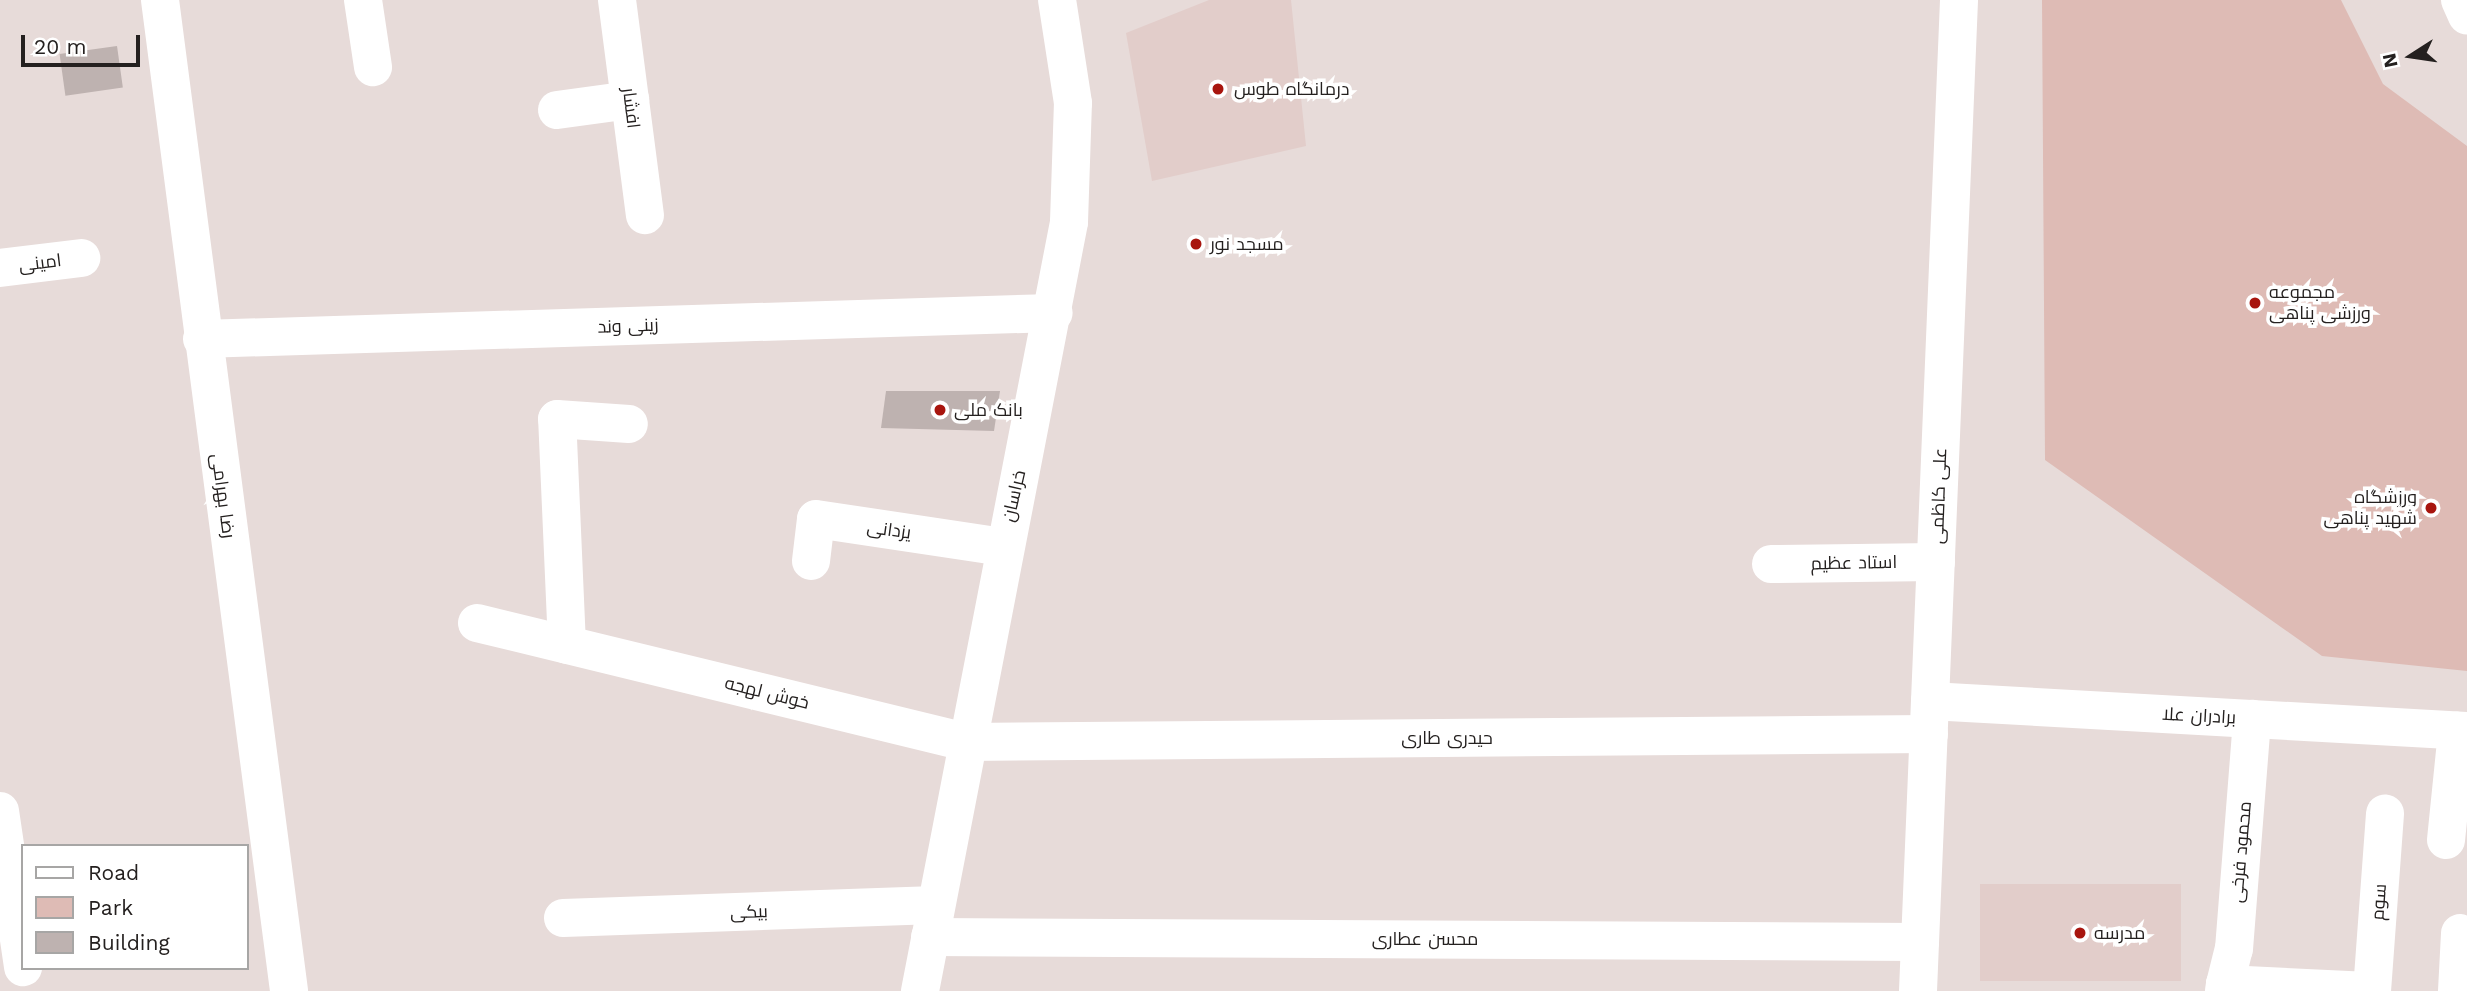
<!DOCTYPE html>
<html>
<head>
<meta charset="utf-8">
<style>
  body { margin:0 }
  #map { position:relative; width:2467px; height:991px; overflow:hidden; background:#e7dbd9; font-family:"Work Sans",Cairo,sans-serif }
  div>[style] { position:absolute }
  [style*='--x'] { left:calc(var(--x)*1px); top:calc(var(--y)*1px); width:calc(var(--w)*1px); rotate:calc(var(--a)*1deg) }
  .built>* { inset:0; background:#e2cdca; transform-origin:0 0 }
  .green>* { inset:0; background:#debbb5 }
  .building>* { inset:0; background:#beb2b0; transform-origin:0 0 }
  .minor>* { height:38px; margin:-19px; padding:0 19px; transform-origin:19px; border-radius:19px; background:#fff }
  .major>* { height:38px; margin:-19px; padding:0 19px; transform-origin:19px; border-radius:19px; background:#fff }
  .dots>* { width:19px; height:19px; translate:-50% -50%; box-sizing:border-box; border:4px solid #fff; border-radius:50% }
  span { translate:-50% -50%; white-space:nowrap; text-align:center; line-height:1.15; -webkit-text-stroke:7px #fff; paint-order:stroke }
  .poi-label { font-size:18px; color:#24201f }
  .left { translate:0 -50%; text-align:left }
  .right { translate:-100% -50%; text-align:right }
  .street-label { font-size:18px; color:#24201f }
  .legend { position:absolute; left:21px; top:844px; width:228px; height:126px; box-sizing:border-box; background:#fff; border:2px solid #a7a6a5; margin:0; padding:9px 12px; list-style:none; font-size:21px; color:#24201f }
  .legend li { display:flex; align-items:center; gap:14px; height:35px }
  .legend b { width:35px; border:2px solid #a7a6a5 }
  .north { position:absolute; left:2376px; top:21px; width:70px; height:70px; -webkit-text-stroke:5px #fff; paint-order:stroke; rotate:258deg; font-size:19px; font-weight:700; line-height:28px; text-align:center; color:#24201f }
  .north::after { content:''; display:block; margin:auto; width:24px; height:32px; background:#24201f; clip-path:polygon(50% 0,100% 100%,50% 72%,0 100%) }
  .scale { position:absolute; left:21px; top:35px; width:119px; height:32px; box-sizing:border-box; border:4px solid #24201f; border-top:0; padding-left:9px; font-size:21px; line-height:24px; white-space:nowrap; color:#24201f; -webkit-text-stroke:5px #fff; paint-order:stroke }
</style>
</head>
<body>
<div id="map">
  <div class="built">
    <div style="clip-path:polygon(1209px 0,1291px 0,1306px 146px,1152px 181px,1126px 33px)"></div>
    <div style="left:1980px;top:884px;width:201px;height:97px"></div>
  </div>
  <div class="green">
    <div style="clip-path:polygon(2042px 0,2341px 0,2383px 84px,2467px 146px,2467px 671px,2322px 656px,2045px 460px)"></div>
  </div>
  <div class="building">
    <div style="left:117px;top:46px;width:42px;height:58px;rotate:82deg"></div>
    <div style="clip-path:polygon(886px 391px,1000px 391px,994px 431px,881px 428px)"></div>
  </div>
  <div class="minor">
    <div style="--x:160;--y:0;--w:999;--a:82.58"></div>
    <div style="--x:363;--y:0;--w:68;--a:81.5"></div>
    <div style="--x:617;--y:0;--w:217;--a:82.6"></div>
    <div style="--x:2460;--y:0;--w:17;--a:66"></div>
    <div style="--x:557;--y:110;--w:74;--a:-7.8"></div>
    <div style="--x:0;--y:268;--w:82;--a:-7"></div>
    <div style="--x:202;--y:339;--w:852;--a:-1.75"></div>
    <div style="--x:811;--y:561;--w:42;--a:-83.2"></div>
    <div style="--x:816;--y:519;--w:189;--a:8.5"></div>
    <div style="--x:1771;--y:564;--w:165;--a:-0.7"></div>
    <div style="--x:477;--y:623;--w:503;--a:13.68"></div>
    <div style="--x:966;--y:742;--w:963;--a:-0.48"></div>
    <div style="--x:567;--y:645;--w:226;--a:-92.5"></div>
    <div style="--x:557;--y:419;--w:72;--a:4"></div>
    <div style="--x:1930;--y:701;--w:538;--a:3.2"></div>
    <div style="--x:0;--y:811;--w:158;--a:81.6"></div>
    <div style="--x:2446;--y:840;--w:110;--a:-84.2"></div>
    <div style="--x:563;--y:918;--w:373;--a:-2"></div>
    <div style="--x:930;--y:937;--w:990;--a:0.29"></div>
    <div style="--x:2225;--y:984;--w:36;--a:-76"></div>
    <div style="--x:2234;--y:949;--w:231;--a:-85.5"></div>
    <div style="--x:1918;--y:991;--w:992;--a:-87.63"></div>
    <div style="--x:2224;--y:991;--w:7;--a:-82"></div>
    <div style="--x:2225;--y:984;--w:144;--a:2.8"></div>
    <div style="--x:2372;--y:991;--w:178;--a:-85.8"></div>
    <div style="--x:2457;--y:991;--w:58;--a:-87"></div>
  </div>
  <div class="major">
    <div style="--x:920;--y:991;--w:783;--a:-79.03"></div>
    <div style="--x:1069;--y:222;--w:119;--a:-88.1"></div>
    <div style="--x:1073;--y:103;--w:104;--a:-98.8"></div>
  </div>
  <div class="dots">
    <div style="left:1218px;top:89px;background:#a8150e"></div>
    <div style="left:1196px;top:244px;background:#a8150e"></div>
    <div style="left:2255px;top:303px;background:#a8150e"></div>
    <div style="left:940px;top:410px;background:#a8150e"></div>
    <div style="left:2431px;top:508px;background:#a8150e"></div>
    <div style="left:2080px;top:933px;background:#a8150e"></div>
  </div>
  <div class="poi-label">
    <span class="left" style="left:1234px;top:89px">درمانگاه طوس</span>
    <span class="left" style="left:1210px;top:244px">مسجد نور</span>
    <span class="left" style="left:2269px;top:303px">مجموعه<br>ورزشی پناهی</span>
    <span class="left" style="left:954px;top:410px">بانک ملی</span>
    <span class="right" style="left:2417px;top:508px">ورزشگاه<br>شهید پناهی</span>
    <span class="left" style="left:2094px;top:933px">مدرسه</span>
  </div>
  <div class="street-label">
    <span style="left:631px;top:108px;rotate:83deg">افشار</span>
    <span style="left:40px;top:263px;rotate:-7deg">امینی</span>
    <span style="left:628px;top:326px;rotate:-2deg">زینی وند</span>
    <span style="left:223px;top:496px;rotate:82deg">رضا بهرامی</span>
    <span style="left:1014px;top:496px;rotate:-77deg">خراسان</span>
    <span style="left:1939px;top:496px;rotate:-88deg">علی کاظمی</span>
    <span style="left:889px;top:530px;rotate:8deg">یزدانی</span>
    <span style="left:1854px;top:563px;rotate:-1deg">استاد عظیم</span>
    <span style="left:767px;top:693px;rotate:14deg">خوش لهجه</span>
    <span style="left:2199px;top:716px;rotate:3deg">برادران علا</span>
    <span style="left:1447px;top:738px">حیدری طاری</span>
    <span style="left:2241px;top:852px;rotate:-85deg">محمود فرخی</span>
    <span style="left:2379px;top:902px;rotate:-86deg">سوم</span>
    <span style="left:749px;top:912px;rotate:-2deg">بیکی</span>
    <span style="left:1425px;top:939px">محسن عطاری</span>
  </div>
  <ul class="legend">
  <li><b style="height:9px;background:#fff"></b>Road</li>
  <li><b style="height:19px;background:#debbb5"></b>Park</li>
  <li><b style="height:19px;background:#beb2b0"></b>Building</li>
  </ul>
  <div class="north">N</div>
  <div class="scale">20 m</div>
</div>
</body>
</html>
